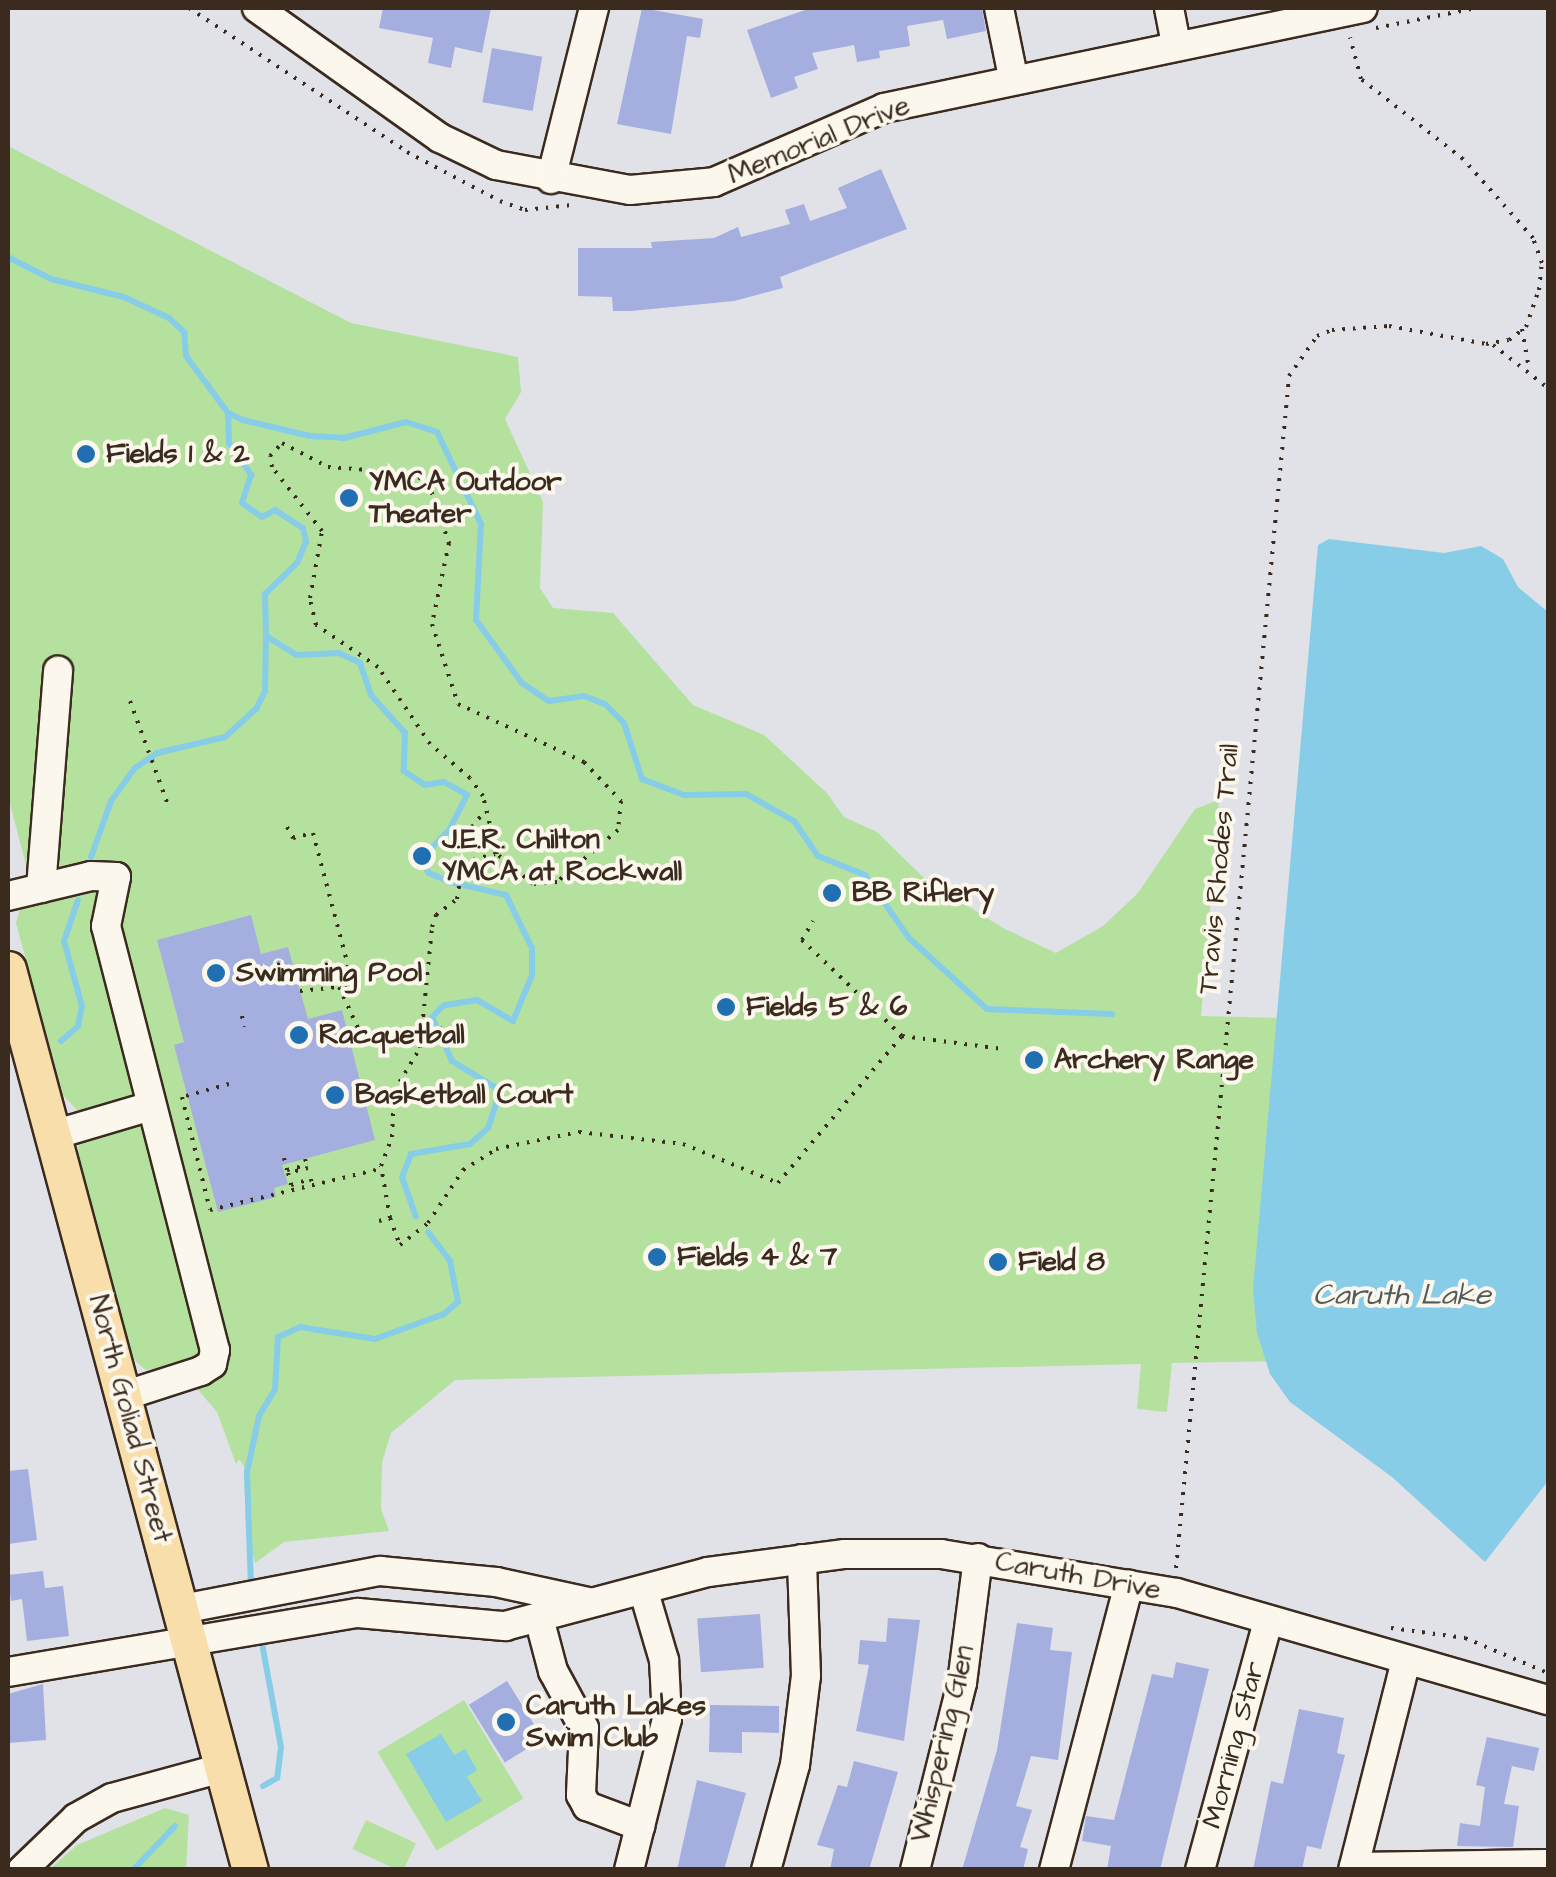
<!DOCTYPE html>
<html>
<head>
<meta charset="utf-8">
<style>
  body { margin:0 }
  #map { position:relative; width:1556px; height:1877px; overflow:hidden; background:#e1e1e8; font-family:"Architects Daughter",sans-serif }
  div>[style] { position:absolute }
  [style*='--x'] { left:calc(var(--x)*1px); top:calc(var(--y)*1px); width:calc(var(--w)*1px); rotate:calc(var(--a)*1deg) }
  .green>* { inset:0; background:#b5e19f; transform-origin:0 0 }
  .water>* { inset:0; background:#87cde8 }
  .stream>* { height:6px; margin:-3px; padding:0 3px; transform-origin:3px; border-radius:3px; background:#87cde8 }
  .building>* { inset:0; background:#a5afdf; transform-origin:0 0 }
  .path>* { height:4px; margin-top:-2px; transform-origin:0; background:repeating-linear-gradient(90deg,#3b2a1e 0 2.5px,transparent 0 10.5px) }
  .roads { filter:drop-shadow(2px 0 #3b2a1e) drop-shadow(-2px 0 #3b2a1e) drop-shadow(0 2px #3b2a1e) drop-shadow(0 -2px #3b2a1e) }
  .minor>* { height:28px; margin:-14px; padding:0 14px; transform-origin:14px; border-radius:14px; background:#fbf7ec }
  .major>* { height:35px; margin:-17.5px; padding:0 17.5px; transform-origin:17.5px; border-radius:17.5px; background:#f8deab }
  .dots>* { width:28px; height:28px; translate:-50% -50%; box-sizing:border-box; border:5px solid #fbf7ec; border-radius:50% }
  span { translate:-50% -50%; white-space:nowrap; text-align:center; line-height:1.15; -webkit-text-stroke:8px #fbf7ec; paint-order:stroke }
  .street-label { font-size:28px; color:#3b2a1e }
  .poi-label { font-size:28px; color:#3b2a1e; font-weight:700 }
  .left { translate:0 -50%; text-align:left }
  .water-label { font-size:30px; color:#525b5b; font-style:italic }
  .frame { position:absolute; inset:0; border:10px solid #3b2a1e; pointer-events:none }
</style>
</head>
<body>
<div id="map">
  <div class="green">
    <div style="clip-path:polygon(8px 146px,351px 323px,518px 357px,521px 392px,505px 419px,543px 502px,540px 588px,553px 608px,613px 613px,693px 705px,764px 735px,827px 793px,844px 817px,877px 832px,926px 880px,1003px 928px,1056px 953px,1103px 926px,1138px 893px,1195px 809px,1219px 800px,1201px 1016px,1281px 1018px,1284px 1361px,1172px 1363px,1167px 1412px,1137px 1409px,1141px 1364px,455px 1380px,391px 1433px,382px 1462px,381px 1509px,389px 1531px,284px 1542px,255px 1563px,246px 1533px,244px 1466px,239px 1459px,236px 1464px,217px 1412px,177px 1365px,146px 1370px,133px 1359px,77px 1157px,79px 1143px,97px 1130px,92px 1109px,77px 1110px,63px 1095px,16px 923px,20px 909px,35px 900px,8px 796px)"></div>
    <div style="left:464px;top:1700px;width:115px;height:101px;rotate:59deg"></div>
    <div style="clip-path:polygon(165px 1808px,189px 1815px,186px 1869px,50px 1869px,77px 1845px)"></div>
    <div style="left:366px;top:1820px;width:55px;height:32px;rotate:25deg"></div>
  </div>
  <div class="water">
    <div style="clip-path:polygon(1329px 539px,1444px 553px,1481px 546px,1503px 559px,1518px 587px,1548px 612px,1548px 1481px,1485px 1562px,1392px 1477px,1290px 1402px,1270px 1374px,1257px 1333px,1253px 1289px,1318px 545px)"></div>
    <div style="clip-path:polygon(441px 1734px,454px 1755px,465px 1749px,477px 1770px,467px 1777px,482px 1801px,446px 1822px,406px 1754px)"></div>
  </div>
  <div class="stream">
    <div style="--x:8;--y:257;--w:48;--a:27.1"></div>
    <div style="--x:51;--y:279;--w:75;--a:13.9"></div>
    <div style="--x:124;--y:297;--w:50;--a:25"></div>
    <div style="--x:169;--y:318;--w:21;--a:43"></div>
    <div style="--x:184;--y:332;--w:24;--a:85"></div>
    <div style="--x:186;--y:356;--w:71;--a:53.6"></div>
    <div style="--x:228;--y:413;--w:17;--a:25"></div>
    <div style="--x:243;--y:420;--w:69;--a:13.4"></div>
    <div style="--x:310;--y:436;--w:34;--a:3"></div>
    <div style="--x:344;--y:438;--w:64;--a:-14.5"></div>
    <div style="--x:406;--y:422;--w:33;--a:18"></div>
    <div style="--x:437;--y:432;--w:102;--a:64.4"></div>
    <div style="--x:481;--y:524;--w:96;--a:93"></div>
    <div style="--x:476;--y:620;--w:78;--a:53.9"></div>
    <div style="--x:522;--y:683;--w:32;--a:34"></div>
    <div style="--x:549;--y:701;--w:35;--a:-8"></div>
    <div style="--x:584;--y:696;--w:22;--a:21"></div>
    <div style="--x:605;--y:704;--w:27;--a:45"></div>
    <div style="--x:624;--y:723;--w:59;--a:72.2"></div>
    <div style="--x:642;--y:779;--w:45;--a:20.9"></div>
    <div style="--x:684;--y:795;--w:62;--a:-0.9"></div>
    <div style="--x:746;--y:794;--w:55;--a:29.4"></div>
    <div style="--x:794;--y:821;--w:42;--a:55.6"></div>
    <div style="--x:818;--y:856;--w:51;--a:22"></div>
    <div style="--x:865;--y:875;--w:77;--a:55.1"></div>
    <div style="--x:909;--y:938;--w:105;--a:42.3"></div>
    <div style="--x:987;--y:1009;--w:125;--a:2.3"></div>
    <div style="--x:228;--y:413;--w:30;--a:88"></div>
    <div style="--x:229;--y:443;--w:39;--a:55"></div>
    <div style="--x:251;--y:475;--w:29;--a:108"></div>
    <div style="--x:242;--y:503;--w:24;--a:35"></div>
    <div style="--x:262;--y:517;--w:15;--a:-28"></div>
    <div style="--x:275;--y:510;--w:33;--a:33"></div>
    <div style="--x:303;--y:528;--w:14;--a:78"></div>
    <div style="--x:306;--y:542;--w:23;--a:113"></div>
    <div style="--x:297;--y:563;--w:45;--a:135.9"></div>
    <div style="--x:265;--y:594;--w:42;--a:88.6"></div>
    <div style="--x:266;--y:636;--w:36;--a:32"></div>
    <div style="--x:297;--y:655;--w:42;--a:-2.7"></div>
    <div style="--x:339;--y:653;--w:23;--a:25"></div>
    <div style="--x:360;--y:663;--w:34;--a:71"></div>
    <div style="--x:371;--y:695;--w:51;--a:48.2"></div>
    <div style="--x:405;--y:733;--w:38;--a:92"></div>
    <div style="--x:404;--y:771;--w:25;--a:34"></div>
    <div style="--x:425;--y:785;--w:19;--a:-9"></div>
    <div style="--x:444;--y:782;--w:26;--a:29"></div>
    <div style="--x:467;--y:795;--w:38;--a:117"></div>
    <div style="--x:450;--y:829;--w:43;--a:134.1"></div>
    <div style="--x:420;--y:860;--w:16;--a:55"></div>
    <div style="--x:429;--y:873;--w:23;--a:23"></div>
    <div style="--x:450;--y:882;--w:57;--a:13.1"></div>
    <div style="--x:506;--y:895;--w:59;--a:63.9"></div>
    <div style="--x:532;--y:948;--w:27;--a:90"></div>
    <div style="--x:532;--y:975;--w:50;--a:112.4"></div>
    <div style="--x:513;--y:1021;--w:42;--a:-149.7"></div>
    <div style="--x:477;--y:1000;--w:33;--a:171"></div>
    <div style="--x:444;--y:1005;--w:17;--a:135"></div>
    <div style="--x:432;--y:1017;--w:48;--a:65.6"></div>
    <div style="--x:452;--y:1061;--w:52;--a:31.5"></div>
    <div style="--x:496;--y:1088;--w:16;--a:90"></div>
    <div style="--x:496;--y:1104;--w:25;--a:108"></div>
    <div style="--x:488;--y:1128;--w:24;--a:138"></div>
    <div style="--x:470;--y:1144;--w:60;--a:170.4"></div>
    <div style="--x:411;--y:1154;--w:25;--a:111"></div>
    <div style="--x:402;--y:1177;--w:42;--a:70.7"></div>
    <div style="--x:91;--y:857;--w:59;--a:-70.3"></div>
    <div style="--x:111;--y:801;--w:41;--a:-54"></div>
    <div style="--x:135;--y:768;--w:27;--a:-34"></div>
    <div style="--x:157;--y:753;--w:70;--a:-13.2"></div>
    <div style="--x:225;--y:737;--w:42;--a:-42.1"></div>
    <div style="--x:256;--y:709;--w:20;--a:-63"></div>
    <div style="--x:265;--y:691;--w:55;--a:-89"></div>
    <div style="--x:61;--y:1041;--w:23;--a:-41"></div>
    <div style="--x:78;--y:1026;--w:20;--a:-79"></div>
    <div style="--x:82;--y:1006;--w:67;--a:-105.5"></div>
    <div style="--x:64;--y:941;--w:43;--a:-71.1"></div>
    <div style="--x:251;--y:1587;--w:115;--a:-92"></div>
    <div style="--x:247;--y:1472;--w:57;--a:-77.9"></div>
    <div style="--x:259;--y:1416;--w:31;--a:-59"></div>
    <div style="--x:275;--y:1389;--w:52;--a:-86.7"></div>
    <div style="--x:278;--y:1337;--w:24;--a:-24"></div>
    <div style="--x:300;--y:1327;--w:76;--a:9.1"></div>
    <div style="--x:375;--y:1339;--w:73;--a:-19.9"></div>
    <div style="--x:444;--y:1314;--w:18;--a:-41"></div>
    <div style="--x:458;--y:1302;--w:42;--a:-101"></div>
    <div style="--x:450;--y:1261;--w:36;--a:-127"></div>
    <div style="--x:261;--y:1638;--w:111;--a:79.6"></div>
    <div style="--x:281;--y:1747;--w:31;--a:97"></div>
    <div style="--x:277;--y:1778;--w:16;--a:150"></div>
    <div style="--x:133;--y:1870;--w:61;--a:-46.3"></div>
  </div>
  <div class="building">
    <div style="clip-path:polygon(383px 8px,491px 8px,482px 53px,455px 47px,451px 68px,428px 63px,433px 38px,379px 28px)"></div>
    <div style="clip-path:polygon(642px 8px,703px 19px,700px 38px,687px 36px,671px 134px,617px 124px)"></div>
    <div style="clip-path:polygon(811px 8px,982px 8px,986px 31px,947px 39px,943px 20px,907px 26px,910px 46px,879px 51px,880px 58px,857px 62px,854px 45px,812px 53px,818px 69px,794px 77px,798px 88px,771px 98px,747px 30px)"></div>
    <div style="left:492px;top:48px;width:51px;height:55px;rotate:10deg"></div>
    <div style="clip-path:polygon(881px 169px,907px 229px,780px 277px,783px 288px,734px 301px,631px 311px,613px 311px,612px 297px,578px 296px,578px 248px,652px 248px,651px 242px,714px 238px,738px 227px,741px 237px,790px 224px,785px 210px,804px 204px,810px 221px,847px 208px,838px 188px)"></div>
    <div style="clip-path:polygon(251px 915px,261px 954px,288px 947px,308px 1019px,342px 1010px,375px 1140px,282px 1165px,288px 1184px,274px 1188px,276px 1197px,218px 1212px,174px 1045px,184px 1042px,157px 940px)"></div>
    <div style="clip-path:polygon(28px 1469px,37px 1540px,8px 1544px,8px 1471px)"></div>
    <div style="clip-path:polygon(43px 1571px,45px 1588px,63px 1586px,69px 1636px,27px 1641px,22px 1599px,11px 1601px,8px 1575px)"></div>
    <div style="left:760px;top:1614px;width:54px;height:63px;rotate:86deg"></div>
    <div style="clip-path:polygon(888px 1618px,920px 1620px,904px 1741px,856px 1731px,869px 1665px,858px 1664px,860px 1640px,886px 1642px)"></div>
    <div style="clip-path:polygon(1017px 1623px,1053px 1628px,1050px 1650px,1072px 1652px,1058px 1760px,1031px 1756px,1016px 1806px,1032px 1810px,1020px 1847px,1028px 1849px,1023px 1870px,962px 1870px,997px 1750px)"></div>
    <div style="clip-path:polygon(1176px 1662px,1209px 1669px,1160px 1870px,1107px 1870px,1111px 1846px,1082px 1841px,1086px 1816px,1114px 1820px,1152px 1674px,1173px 1678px)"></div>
    <div style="left:507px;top:1681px;width:68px;height:45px;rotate:58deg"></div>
    <div style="clip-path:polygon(43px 1684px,46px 1740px,8px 1743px,8px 1694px)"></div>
    <div style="clip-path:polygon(710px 1705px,779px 1706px,779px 1733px,742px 1732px,742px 1753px,709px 1752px)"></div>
    <div style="clip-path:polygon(1299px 1709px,1344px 1718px,1337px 1753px,1345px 1755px,1321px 1849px,1307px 1846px,1302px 1870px,1253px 1870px,1271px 1781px,1283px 1784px)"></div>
    <div style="clip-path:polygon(1487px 1737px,1539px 1748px,1534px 1771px,1512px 1766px,1504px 1804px,1519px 1806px,1513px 1847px,1457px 1846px,1460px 1823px,1480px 1826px,1485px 1787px,1476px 1785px)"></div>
    <div style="clip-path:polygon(854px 1761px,898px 1772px,869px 1870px,830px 1870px,834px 1849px,817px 1845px,838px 1785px,847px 1787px)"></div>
    <div style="clip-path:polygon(697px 1780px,746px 1793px,724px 1870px,677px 1870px)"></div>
  </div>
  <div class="path">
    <div style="--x:189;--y:8;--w:261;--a:33.4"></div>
    <div style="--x:407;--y:152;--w:105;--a:27.8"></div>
    <div style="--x:500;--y:201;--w:27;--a:20"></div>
    <div style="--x:525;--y:210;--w:47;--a:-6.1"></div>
    <div style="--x:1376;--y:28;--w:102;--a:-11.3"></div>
    <div style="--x:1522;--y:329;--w:41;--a:80.1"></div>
    <div style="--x:1493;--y:345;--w:70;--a:38"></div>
    <div style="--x:282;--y:443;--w:52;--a:27.6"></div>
    <div style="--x:328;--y:467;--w:81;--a:4.2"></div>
    <div style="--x:409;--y:473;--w:21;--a:25"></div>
    <div style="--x:428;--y:482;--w:65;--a:71"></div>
    <div style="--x:449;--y:543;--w:83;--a:101.9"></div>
    <div style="--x:432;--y:624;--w:84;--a:72"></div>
    <div style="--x:458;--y:704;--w:139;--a:24.7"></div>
    <div style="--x:584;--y:762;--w:54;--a:46.5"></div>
    <div style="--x:621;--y:801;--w:29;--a:96"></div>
    <div style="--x:618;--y:830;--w:80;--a:139.6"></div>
    <div style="--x:557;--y:882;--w:24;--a:175"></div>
    <div style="--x:533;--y:884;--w:47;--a:-140.2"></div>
    <div style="--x:497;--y:854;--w:60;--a:-103.6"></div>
    <div style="--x:483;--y:796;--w:22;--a:-126"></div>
    <div style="--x:470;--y:778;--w:52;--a:-139.6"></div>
    <div style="--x:430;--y:744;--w:93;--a:-124"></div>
    <div style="--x:378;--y:667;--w:75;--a:-145.9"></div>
    <div style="--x:316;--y:625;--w:28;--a:-103"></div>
    <div style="--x:310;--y:598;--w:68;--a:-79.8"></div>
    <div style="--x:322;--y:531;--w:81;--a:-128"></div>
    <div style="--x:272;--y:467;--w:11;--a:-100"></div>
    <div style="--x:270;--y:456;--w:18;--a:-47"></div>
    <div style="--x:130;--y:701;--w:108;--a:69.9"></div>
    <div style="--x:287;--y:827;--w:13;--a:61"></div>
    <div style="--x:293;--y:838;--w:21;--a:-14"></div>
    <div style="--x:313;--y:833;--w:149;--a:75.2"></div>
    <div style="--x:351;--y:977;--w:15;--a:113"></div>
    <div style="--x:481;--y:845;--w:12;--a:-31"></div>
    <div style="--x:463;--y:860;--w:25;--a:-85"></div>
    <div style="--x:465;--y:835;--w:30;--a:-50"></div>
    <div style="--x:300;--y:991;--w:39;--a:-6"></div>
    <div style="--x:339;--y:987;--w:45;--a:65.1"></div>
    <div style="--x:358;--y:1028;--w:13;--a:39"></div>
    <div style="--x:368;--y:1036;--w:53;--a:1.1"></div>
    <div style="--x:421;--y:1037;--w:25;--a:-23"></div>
    <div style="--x:242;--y:1016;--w:11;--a:80"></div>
    <div style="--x:902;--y:1036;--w:102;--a:7.3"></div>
    <div style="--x:349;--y:1040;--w:19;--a:-12"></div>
    <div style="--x:229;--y:1084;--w:49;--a:164.5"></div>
    <div style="--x:182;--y:1097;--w:116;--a:76.1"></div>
    <div style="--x:210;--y:1210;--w:175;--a:-13.6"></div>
    <div style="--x:284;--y:1158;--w:12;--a:76"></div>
    <div style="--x:287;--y:1170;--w:21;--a:-14"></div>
    <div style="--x:305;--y:1159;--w:9;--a:72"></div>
    <div style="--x:308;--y:1168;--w:21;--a:166"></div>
    <div style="--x:288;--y:1173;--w:12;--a:76"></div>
    <div style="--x:291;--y:1185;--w:21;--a:-17"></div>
    <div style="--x:311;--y:1179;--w:6;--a:81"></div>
    <div style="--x:390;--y:1218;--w:29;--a:70"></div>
    <div style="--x:400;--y:1245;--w:36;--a:-38"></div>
    <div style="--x:428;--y:1223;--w:64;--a:-56.6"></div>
    <div style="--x:463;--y:1170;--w:39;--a:-32"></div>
    <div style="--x:496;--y:1149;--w:85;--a:-11.6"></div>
    <div style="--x:579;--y:1132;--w:105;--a:6.6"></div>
    <div style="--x:683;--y:1144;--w:103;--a:22.3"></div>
    <div style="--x:778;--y:1183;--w:192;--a:-49.9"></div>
    <div style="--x:902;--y:1036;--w:139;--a:-136.2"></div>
    <div style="--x:802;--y:940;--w:22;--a:-60"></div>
    <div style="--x:379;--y:1221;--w:11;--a:-15"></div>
    <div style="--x:390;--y:1218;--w:53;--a:-99.8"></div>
    <div style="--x:381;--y:1166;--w:31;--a:-69"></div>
    <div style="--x:392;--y:1137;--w:46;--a:-87.5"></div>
    <div style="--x:394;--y:1091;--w:50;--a:-58.8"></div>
    <div style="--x:420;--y:1048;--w:122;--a:-84.3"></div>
    <div style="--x:432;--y:927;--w:13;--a:-72"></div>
    <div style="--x:436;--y:915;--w:26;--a:-37"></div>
    <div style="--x:457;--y:899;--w:37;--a:-81"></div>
    <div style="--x:463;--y:862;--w:33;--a:-14"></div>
    <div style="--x:1176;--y:1568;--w:1197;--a:-84.58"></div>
    <div style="--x:1289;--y:376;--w:49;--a:-55"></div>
    <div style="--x:1317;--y:336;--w:16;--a:-22"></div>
    <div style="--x:1332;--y:330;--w:57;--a:-4"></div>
    <div style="--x:1389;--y:326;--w:99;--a:10.5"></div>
    <div style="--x:1486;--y:344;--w:23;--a:-10"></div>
    <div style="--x:1509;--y:340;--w:21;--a:-37"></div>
    <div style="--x:1526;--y:327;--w:39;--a:-71"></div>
    <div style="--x:1539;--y:290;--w:27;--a:-84"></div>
    <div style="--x:1542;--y:263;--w:27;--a:-110"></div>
    <div style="--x:1533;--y:238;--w:106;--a:-131.5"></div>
    <div style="--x:1463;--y:159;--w:130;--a:-141.9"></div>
    <div style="--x:1361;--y:79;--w:43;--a:-104.7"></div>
    <div style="--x:1391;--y:1628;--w:75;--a:7.7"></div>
    <div style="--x:1465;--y:1638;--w:90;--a:22.9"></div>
  </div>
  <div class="roads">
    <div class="minor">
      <div style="--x:257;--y:8;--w:224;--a:35.4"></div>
      <div style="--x:440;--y:138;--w:62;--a:25.7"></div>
      <div style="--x:496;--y:165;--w:136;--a:10.6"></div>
      <div style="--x:630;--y:190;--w:84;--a:-5.4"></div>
      <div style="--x:714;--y:182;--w:185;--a:-23.5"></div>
      <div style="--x:884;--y:108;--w:489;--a:-11.8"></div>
      <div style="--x:999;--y:8;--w:70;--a:78.5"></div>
      <div style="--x:1169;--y:8;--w:38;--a:79"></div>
      <div style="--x:551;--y:179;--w:176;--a:-75.9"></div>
      <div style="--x:41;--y:888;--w:218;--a:-85.5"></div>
      <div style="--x:8;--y:896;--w:85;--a:-13.5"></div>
      <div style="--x:91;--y:876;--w:25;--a:2"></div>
      <div style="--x:116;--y:877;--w:50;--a:101.5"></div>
      <div style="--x:106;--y:926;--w:438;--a:75.6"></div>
      <div style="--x:215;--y:1350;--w:14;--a:102"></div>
      <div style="--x:212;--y:1364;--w:13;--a:148"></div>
      <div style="--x:201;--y:1371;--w:82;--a:162.2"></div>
      <div style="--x:53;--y:1135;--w:102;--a:-16.5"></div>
      <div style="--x:182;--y:1609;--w:202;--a:-10.9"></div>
      <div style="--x:380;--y:1571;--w:117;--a:5.4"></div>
      <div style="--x:496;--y:1582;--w:94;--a:12.3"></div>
      <div style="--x:539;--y:1618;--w:55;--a:75.2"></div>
      <div style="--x:553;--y:1671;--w:65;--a:61.5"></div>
      <div style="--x:584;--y:1728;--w:67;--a:92.6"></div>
      <div style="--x:581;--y:1795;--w:13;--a:61"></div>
      <div style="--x:587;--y:1806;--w:57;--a:20.7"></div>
      <div style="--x:8;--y:1672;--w:355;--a:-9.6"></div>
      <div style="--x:358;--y:1613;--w:148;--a:5.1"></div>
      <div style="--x:505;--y:1626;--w:210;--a:-14.9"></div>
      <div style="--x:708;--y:1572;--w:138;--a:-7.5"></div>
      <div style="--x:845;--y:1554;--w:96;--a:0"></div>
      <div style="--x:941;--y:1554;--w:239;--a:9.4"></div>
      <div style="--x:1177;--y:1593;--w:386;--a:16.1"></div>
      <div style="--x:1354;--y:1867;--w:194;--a:-0.9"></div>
      <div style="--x:22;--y:1870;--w:75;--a:-43.9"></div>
      <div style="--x:76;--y:1818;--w:41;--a:-29.1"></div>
      <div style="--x:112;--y:1798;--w:114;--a:-15.3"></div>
      <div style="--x:629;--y:1870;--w:156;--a:-75.9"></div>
      <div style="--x:667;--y:1719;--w:59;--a:-92.9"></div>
      <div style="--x:664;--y:1660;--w:71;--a:-106.4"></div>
      <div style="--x:766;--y:1870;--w:109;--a:-74.6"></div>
      <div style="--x:795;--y:1765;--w:90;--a:-83"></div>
      <div style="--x:806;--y:1676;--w:117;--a:-92"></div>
      <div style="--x:915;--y:1870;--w:193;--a:-75.9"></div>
      <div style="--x:962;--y:1683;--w:126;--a:-82.7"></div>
      <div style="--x:1054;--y:1870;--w:295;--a:-75.3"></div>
      <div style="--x:1200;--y:1870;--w:258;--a:-74.7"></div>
      <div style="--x:1353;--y:1870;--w:216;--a:-75.8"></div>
    </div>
    <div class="major">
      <div style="--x:8;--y:969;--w:933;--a:74.97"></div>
    </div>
  </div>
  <div class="dots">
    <div style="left:86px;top:454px;background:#1f6fb2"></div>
    <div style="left:349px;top:498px;background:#1f6fb2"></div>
    <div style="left:422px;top:856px;background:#1f6fb2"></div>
    <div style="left:832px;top:893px;background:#1f6fb2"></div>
    <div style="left:216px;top:973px;background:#1f6fb2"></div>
    <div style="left:726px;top:1007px;background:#1f6fb2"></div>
    <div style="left:299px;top:1035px;background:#1f6fb2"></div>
    <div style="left:1034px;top:1060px;background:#1f6fb2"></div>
    <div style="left:335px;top:1095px;background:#1f6fb2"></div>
    <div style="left:657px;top:1257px;background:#1f6fb2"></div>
    <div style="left:998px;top:1262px;background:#1f6fb2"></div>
    <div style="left:506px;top:1722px;background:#1f6fb2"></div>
  </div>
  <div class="street-label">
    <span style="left:819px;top:140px;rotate:-22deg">Memorial Drive</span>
    <span style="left:1219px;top:869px;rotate:-85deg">Travis Rhodes Trail</span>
    <span style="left:130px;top:1419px;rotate:75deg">North Goliad Street</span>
    <span style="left:1078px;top:1576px;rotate:10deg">Caruth Drive</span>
    <span style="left:943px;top:1744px;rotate:-77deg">Whispering Glen</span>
    <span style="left:1234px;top:1745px;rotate:-75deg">Morning Star</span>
  </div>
  <div class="poi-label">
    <span class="left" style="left:106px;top:454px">Fields 1 &amp; 2</span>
    <span class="left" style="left:369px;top:498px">YMCA Outdoor<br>Theater</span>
    <span class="left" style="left:442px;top:856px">J.E.R. Chilton<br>YMCA at Rockwall</span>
    <span class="left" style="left:852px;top:893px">BB Riflery</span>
    <span class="left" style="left:236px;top:973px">Swimming Pool</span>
    <span class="left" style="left:746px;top:1007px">Fields 5 &amp; 6</span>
    <span class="left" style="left:319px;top:1035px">Racquetball</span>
    <span class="left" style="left:1054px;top:1060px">Archery Range</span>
    <span class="left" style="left:355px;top:1095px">Basketball Court</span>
    <span class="left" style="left:677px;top:1257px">Fields 4 &amp; 7</span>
    <span class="left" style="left:1018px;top:1262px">Field 8</span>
    <span class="left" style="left:526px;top:1722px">Caruth Lakes<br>Swim Club</span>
  </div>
  <div class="water-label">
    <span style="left:1402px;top:1295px">Caruth Lake</span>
  </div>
  <div class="frame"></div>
</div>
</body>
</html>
